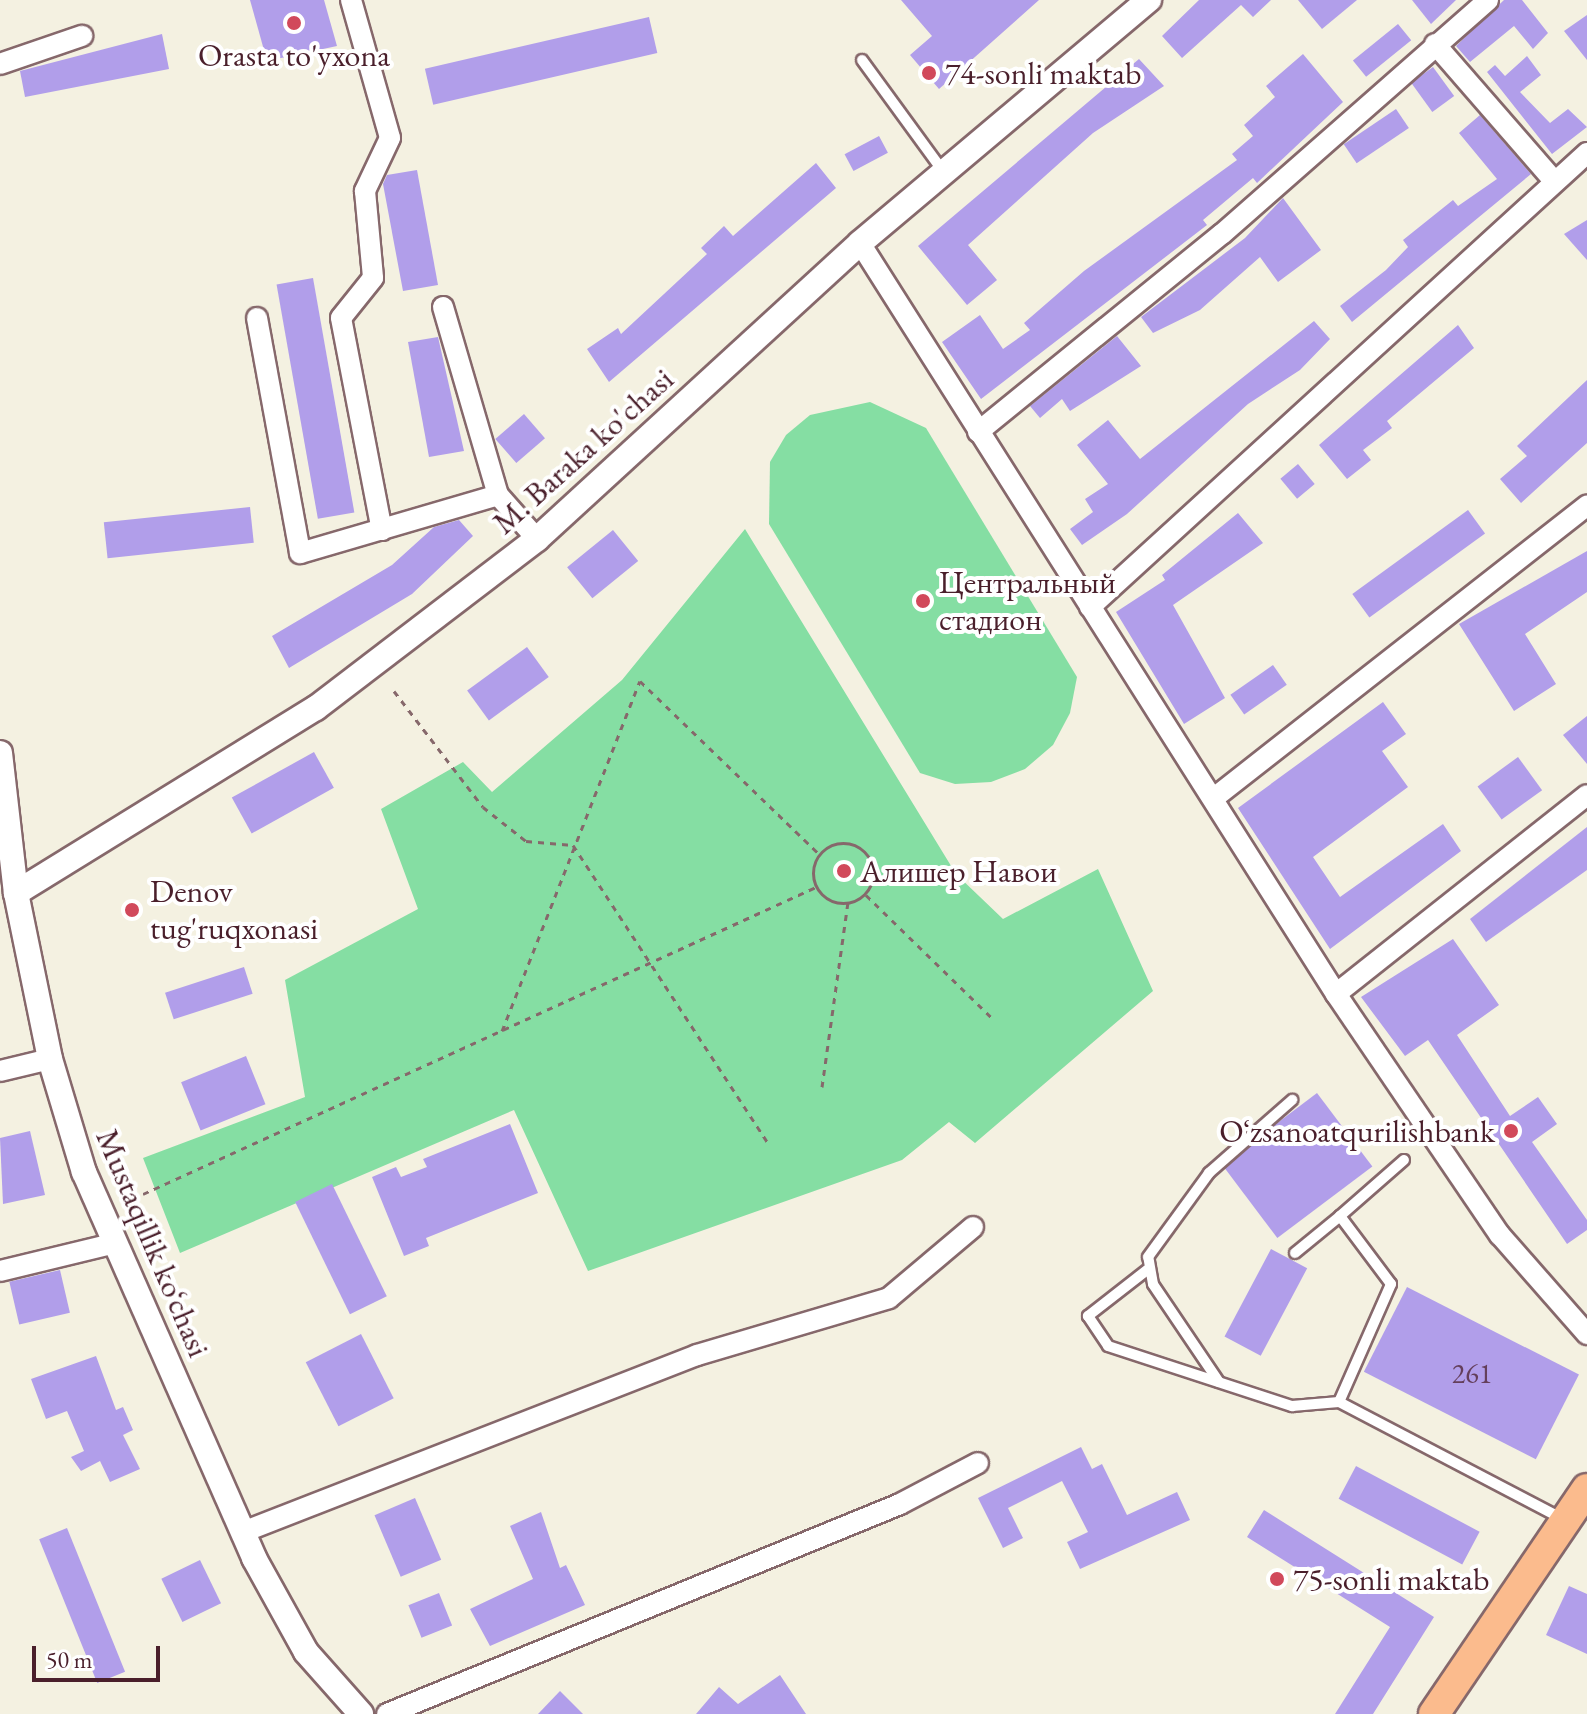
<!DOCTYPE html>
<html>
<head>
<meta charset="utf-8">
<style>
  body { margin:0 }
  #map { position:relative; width:1587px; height:1714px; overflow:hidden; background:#f4f1e1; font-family:"EB Garamond",serif }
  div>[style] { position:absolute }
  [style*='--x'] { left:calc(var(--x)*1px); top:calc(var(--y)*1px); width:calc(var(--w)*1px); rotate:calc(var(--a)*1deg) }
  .green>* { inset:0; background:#85dea3 }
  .building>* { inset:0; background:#b19eea; transform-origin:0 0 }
  .path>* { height:3px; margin-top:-1.5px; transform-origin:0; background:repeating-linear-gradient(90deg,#86686b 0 6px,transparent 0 12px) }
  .path>.ring { margin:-1.5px; padding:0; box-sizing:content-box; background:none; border:3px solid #86686b; border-radius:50% }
  .roads { filter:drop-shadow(2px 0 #86686b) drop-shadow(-2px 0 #86686b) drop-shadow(0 2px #86686b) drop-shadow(0 -2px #86686b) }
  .service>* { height:10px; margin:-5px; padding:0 5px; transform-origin:5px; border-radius:5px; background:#fff }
  .minor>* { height:20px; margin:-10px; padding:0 10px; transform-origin:10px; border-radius:10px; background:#fff }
  .tertiary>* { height:24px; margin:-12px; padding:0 12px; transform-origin:12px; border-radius:12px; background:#fff }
  .primary>* { height:30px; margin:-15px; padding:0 15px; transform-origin:15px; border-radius:15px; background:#fbbb8d }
  .dots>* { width:22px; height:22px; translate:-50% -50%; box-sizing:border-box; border:4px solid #fff; border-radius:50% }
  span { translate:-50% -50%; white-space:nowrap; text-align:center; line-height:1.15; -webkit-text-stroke:8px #fff; paint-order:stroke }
  .number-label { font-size:28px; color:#643f5b }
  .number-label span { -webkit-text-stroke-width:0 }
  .poi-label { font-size:32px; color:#4a1f2b }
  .left { translate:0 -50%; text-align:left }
  .right { translate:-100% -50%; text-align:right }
  .street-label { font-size:32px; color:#4a1f2b }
  .scale { position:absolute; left:32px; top:1646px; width:128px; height:36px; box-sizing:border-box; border:4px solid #4a1f2b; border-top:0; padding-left:10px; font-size:24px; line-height:28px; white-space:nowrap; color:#4a1f2b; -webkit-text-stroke:6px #fff; paint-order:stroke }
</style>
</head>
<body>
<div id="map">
  <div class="green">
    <div style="clip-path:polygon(870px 402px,926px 428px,1077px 677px,1070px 713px,1053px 745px,1025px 769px,991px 782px,955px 784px,920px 773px,769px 524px,770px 462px,786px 435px,810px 415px)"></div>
    <div style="clip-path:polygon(745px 529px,956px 874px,1003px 919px,1098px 869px,1153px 991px,975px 1143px,949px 1122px,902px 1160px,588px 1271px,514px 1110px,180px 1253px,143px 1158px,305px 1097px,285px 980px,418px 909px,381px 809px,463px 762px,492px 792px,622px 680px)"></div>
  </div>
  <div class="building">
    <div style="clip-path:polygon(250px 0,324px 0,337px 46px,267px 61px)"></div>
    <div style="clip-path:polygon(901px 0,1039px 0,939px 89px,910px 55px,932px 36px)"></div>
    <div style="clip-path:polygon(1199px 0,1271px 0,1253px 17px,1241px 5px,1182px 58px,1162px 36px)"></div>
    <div style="clip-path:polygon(1298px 0,1357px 0,1322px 29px)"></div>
    <div style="clip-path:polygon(1412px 0,1456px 0,1431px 24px)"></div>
    <div style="clip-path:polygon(1504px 0,1522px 0,1548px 33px,1533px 49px,1514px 26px,1470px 62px,1456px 46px)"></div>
    <div style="clip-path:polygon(1587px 15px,1587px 60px,1564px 31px)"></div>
    <div style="left:649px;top:17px;width:37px;height:230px;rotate:77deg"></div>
    <div style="left:1398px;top:24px;width:21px;height:58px;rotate:51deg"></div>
    <div style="clip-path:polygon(162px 34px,169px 69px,25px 97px,20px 71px)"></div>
    <div style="clip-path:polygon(1303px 54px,1343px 102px,1257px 183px,1253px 178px,1203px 220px,1207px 225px,981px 399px,942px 342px,980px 315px,1003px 349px,1030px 330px,1024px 323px,1084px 271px,1237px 160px,1232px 154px,1253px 136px,1244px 125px,1275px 97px,1266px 86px)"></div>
    <div style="clip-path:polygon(1527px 56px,1541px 75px,1520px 92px,1550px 123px,1568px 109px,1587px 127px,1552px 154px,1487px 72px,1495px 65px,1505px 76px)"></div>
    <div style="clip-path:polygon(1139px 59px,1164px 86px,1093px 133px,968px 245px,997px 280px,967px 305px,918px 246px)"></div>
    <div style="left:1433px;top:67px;width:36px;height:27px;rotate:54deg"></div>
    <div style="left:1396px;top:109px;width:23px;height:63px;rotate:56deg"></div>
    <div style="clip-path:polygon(1480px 115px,1531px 174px,1352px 322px,1340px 306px,1386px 270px,1408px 247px,1403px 240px,1453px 200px,1458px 206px,1497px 179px,1459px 133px)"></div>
    <div style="left:879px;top:136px;width:19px;height:39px;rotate:62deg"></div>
    <div style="clip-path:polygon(816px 163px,836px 188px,609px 382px,587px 349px,618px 328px,621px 334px,707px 254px,701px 248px,724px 226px,733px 236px)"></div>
    <div style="clip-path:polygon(417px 170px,438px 285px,403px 291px,383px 184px,387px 175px)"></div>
    <div style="clip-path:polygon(1283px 198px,1321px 250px,1278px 282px,1260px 257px,1200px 310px,1153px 333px,1141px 317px,1245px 238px)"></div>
    <div style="clip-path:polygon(1587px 220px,1587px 260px,1564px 234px)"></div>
    <div style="left:313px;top:278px;width:238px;height:37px;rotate:80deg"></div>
    <div style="clip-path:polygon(1314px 321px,1330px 339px,1300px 370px,1248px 404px,1127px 514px,1082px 545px,1070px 529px,1093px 512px,1085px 499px,1108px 484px,1077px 445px,1108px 420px,1140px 459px)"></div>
    <div style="clip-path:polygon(1458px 325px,1474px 348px,1387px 421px,1392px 428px,1363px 450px,1371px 460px,1347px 479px,1319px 445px)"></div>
    <div style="clip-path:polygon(1117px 336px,1141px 366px,1070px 411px,1062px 399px,1040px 418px,1030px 406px)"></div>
    <div style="clip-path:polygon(438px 337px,464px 451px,429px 457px,408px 342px)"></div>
    <div style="clip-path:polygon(1587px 380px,1587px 443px,1521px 503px,1500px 479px,1527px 456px,1517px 446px)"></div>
    <div style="left:524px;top:414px;width:32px;height:38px;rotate:49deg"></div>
    <div style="left:1298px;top:464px;width:26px;height:23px;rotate:50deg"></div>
    <div style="left:250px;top:507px;width:36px;height:147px;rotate:84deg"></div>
    <div style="left:1468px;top:510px;width:29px;height:143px;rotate:54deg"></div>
    <div style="clip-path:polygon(1238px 513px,1263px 543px,1173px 605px,1225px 698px,1184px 724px,1116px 612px,1165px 580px,1162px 575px)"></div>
    <div style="clip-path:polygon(459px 520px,473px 536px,412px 594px,289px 668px,272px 636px,392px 565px,434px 527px)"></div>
    <div style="left:613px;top:530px;width:40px;height:59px;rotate:51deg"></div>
    <div style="clip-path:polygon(1587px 551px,1587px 592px,1525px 634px,1556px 684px,1514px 711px,1459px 624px)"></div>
    <div style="left:527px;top:647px;width:37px;height:74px;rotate:54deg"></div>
    <div style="left:1273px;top:665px;width:24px;height:52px;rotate:55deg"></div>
    <div style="clip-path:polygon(1383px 702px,1406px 734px,1382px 751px,1408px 787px,1313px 857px,1340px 897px,1443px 824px,1461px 851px,1330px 949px,1238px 808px)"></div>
    <div style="clip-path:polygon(1587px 716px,1587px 764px,1563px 735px)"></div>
    <div style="left:314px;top:752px;width:41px;height:94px;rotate:61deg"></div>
    <div style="left:1518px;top:757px;width:41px;height:50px;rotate:54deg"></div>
    <div style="clip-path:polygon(1587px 827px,1587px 870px,1486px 942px,1470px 919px)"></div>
    <div style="clip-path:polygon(1453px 939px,1499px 1005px,1457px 1035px,1510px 1116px,1538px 1097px,1557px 1124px,1532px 1142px,1587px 1220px,1587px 1230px,1567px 1244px,1428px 1040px,1405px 1056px,1361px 997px)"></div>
    <div style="left:244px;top:967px;width:28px;height:83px;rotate:72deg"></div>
    <div style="left:246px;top:1056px;width:52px;height:70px;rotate:68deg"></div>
    <div style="left:1317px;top:1093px;width:92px;height:119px;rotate:53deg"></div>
    <div style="clip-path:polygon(510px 1124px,538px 1193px,426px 1238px,429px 1246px,404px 1256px,372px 1177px,396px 1167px,401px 1177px,427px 1167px,423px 1159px)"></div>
    <div style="clip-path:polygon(30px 1131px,45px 1195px,3px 1204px,0 1138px)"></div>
    <div style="left:332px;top:1184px;width:125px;height:41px;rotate:64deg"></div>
    <div style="left:1271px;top:1249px;width:41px;height:99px;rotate:28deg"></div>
    <div style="left:60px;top:1270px;width:44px;height:52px;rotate:77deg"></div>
    <div style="left:1407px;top:1287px;width:193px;height:95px;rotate:27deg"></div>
    <div style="left:361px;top:1334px;width:72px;height:62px;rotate:63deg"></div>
    <div style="clip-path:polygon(96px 1356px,116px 1410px,123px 1407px,133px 1430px,123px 1435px,140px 1469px,110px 1482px,100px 1461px,81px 1471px,71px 1457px,84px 1451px,67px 1411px,46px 1419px,31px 1379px)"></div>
    <div style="clip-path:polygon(1081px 1447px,1092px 1469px,1102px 1464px,1127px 1515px,1177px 1492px,1190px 1520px,1080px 1569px,1067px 1542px,1088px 1532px,1062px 1481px,1008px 1508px,1023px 1538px,1003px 1548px,978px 1498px)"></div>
    <div style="left:1356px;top:1466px;width:140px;height:37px;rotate:28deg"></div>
    <div style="left:415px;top:1498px;width:67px;height:44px;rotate:67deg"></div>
    <div style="clip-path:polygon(1264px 1510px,1434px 1617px,1373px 1714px,1335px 1714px,1390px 1627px,1247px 1537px)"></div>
    <div style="clip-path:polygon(541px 1512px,560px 1568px,566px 1565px,585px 1605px,490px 1646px,470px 1609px,533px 1579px,510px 1526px)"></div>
    <div style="left:67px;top:1528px;width:155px;height:30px;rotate:68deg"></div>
    <div style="left:200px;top:1560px;width:48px;height:43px;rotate:64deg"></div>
    <div style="clip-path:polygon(1569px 1586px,1587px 1594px,1587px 1654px,1546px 1635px)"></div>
    <div style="left:439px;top:1593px;width:35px;height:33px;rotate:68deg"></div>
    <div style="clip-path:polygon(780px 1675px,806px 1714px,696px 1714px,719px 1687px,738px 1704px)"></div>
    <div style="clip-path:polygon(560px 1691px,583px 1714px,538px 1714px)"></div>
  </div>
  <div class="path">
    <div style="--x:394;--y:691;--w:146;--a:52.5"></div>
    <div style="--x:483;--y:807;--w:55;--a:38.3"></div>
    <div style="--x:526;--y:841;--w:47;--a:4.9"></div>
    <div style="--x:573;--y:845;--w:358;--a:56.8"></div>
    <div class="ring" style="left:813px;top:843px;width:57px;height:57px"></div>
    <div style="--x:866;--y:895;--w:180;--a:44.3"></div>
    <div style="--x:502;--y:1031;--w:376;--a:-68.5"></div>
    <div style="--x:640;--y:681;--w:249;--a:44"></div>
    <div style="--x:822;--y:1087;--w:186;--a:-82"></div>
    <div style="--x:143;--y:1194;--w:740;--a:-24.52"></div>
  </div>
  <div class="roads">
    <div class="service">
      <div style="--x:862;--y:60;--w:137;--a:53.9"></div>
      <div style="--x:1295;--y:1253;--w:58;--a:-39.4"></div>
      <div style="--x:1147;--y:1270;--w:75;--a:142.1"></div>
      <div style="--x:1088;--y:1316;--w:36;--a:56"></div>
      <div style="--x:1108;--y:1346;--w:194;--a:18.1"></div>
      <div style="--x:1292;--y:1406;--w:47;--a:-4.9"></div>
      <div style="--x:1339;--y:1402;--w:253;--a:27.6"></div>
      <div style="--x:1219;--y:1382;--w:118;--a:-124"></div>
      <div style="--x:1153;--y:1284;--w:27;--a:-100"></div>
      <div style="--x:1148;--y:1257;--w:104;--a:-54"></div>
      <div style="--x:1209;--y:1173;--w:111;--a:-41.3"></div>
      <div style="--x:1339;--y:1402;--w:129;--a:-66.2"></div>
      <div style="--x:1391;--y:1284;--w:85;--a:-126.9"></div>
      <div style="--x:1340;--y:1216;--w:85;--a:-41.2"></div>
    </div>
    <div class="minor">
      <div style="--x:351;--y:0;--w:143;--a:74.2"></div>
      <div style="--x:390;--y:138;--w:59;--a:115.3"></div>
      <div style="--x:365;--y:191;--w:87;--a:84.7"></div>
      <div style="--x:373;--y:278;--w:51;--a:128.7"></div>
      <div style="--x:341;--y:318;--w:216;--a:79.1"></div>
      <div style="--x:1435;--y:44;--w:181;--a:49"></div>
      <div style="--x:0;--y:64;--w:87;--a:-18.9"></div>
      <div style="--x:860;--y:243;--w:889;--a:57.63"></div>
      <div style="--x:1336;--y:994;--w:292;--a:55.8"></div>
      <div style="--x:1500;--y:1235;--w:132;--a:48.7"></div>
      <div style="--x:443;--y:307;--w:196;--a:73.7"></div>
      <div style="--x:498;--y:495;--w:59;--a:48.4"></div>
      <div style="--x:257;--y:318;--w:239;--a:79.6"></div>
      <div style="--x:300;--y:553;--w:206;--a:-16.3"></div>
      <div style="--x:978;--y:432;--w:314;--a:-39.1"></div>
      <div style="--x:1222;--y:234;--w:354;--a:-41.3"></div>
      <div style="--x:1090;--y:607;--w:673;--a:-42.41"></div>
      <div style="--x:1214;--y:798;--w:474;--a:-38.1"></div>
      <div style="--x:1336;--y:994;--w:320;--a:-38.4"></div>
      <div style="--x:0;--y:1071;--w:51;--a:-13.5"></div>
      <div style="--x:0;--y:1271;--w:115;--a:-13.6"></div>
      <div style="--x:243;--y:1532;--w:487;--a:-21.3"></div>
      <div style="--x:697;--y:1355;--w:200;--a:-16.5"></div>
      <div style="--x:889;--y:1298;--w:110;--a:-40.2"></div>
      <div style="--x:387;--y:1714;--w:554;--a:-22.26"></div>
      <div style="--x:900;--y:1504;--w:88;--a:-27.7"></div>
    </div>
    <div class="tertiary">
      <div style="--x:0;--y:753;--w:141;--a:83.5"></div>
      <div style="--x:16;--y:893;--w:169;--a:78.4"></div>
      <div style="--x:50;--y:1059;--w:118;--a:73.3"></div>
      <div style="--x:84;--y:1172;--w:422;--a:66.2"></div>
      <div style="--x:254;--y:1558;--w:107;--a:61"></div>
      <div style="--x:306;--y:1652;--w:83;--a:48.4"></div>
      <div style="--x:16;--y:893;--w:352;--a:-31.7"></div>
      <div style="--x:316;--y:708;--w:278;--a:-37.4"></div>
      <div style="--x:537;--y:539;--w:438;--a:-42.5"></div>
      <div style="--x:860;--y:243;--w:378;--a:-40.1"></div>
    </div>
    <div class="primary">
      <div style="--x:1434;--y:1714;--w:272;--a:-55.8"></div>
    </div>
  </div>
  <div class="dots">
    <div style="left:294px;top:23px;background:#d1495b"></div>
    <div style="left:929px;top:73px;background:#d1495b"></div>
    <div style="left:923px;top:601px;background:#d1495b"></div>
    <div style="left:844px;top:871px;background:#d1495b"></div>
    <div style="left:132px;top:910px;background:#d1495b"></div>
    <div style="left:1511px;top:1131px;background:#d1495b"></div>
    <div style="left:1277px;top:1579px;background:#d1495b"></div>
  </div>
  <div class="number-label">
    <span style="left:1472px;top:1373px">261</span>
  </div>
  <div class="poi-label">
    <span style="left:294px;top:55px">Orasta to'yxona</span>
    <span class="left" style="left:945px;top:73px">74-sonli maktab</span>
    <span class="left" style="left:939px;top:601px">Центральный<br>стадион</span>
    <span class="left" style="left:860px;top:871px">Алишер Навои</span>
    <span class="left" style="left:150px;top:910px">Denov<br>tug'ruqxonasi</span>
    <span class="right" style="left:1495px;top:1131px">Oʻzsanoatqurilishbank</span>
    <span class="left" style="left:1293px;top:1579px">75-sonli maktab</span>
  </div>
  <div class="street-label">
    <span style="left:583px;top:451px;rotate:-42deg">M. Baraka ko'chasi</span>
    <span style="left:153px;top:1243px;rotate:67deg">Mustaqillik ko‘chasi</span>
  </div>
  <div class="scale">50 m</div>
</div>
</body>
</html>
